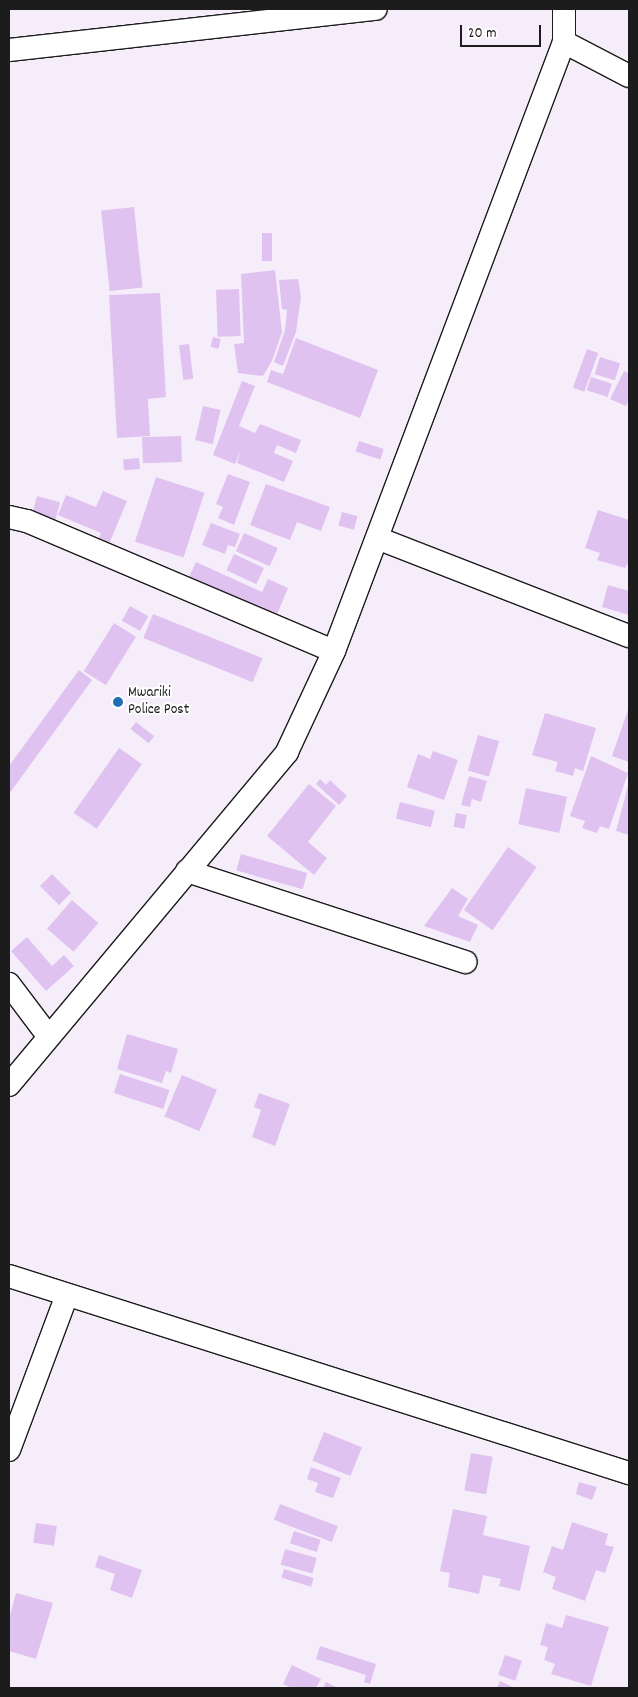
<!DOCTYPE html>
<html>
<head>
<meta charset="utf-8">
<style>
  body { margin:0 }
  #map { position:relative; width:638px; height:1697px; overflow:hidden; background:#f6edfa; font-family:Dekko,sans-serif }
  div>[style] { position:absolute }
  [style*='--x'] { left:calc(var(--x)*1px); top:calc(var(--y)*1px); width:calc(var(--w)*1px); rotate:calc(var(--a)*1deg) }
  .building>* { inset:0; background:#e0c2f0; transform-origin:0 0 }
  .roads { filter:drop-shadow(1px 0 #1c1c1c) drop-shadow(-1px 0 #1c1c1c) drop-shadow(0 1px #1c1c1c) drop-shadow(0 -1px #1c1c1c) }
  .minor>* { height:22px; margin:-11px; padding:0 11px; transform-origin:11px; border-radius:11px; background:#fff }
  .dots>* { width:14px; height:14px; translate:-50% -50%; box-sizing:border-box; border:2px solid #fff; border-radius:50% }
  span { translate:-50% -50%; white-space:nowrap; text-align:center; line-height:1.15; -webkit-text-stroke:4px #fff; paint-order:stroke }
  .poi-label { font-size:15px; color:#1c1c1c }
  .left { translate:0 -50%; text-align:left }
  .frame { position:absolute; inset:0; border:10px solid #1c1c1c; pointer-events:none }
  .scale { position:absolute; left:460px; top:25px; width:81px; height:22px; box-sizing:border-box; border:2px solid #1c1c1c; border-top:0; padding-left:6px; font-size:15px; line-height:18px; white-space:nowrap; color:#1c1c1c; -webkit-text-stroke:4px #fff; paint-order:stroke }
</style>
</head>
<body>
<div id="map">
  <div class="building">
    <div style="left:134px;top:207px;width:81px;height:33px;rotate:84deg"></div>
    <div style="left:262px;top:233px;width:10px;height:28px"></div>
    <div style="clip-path:polygon(275px 270px,282px 332px,272px 361px,263px 376px,238px 373px,234px 344px,244px 343px,241px 274px)"></div>
    <div style="clip-path:polygon(298px 279px,301px 297px,296px 332px,283px 366px,274px 362px,285px 330px,287px 310px,282px 309px,279px 280px)"></div>
    <div style="left:239px;top:289px;width:47px;height:23px;rotate:88deg"></div>
    <div style="clip-path:polygon(160px 293px,166px 397px,148px 399px,150px 436px,117px 438px,109px 295px)"></div>
    <div style="left:213px;top:337px;width:8px;height:10px;rotate:14deg"></div>
    <div style="clip-path:polygon(296px 338px,378px 370px,360px 418px,267px 382px,271px 370px,283px 374px)"></div>
    <div style="left:189px;top:344px;width:35px;height:10px;rotate:83deg"></div>
    <div style="left:587px;top:349px;width:12px;height:41px;rotate:20deg"></div>
    <div style="left:600px;top:357px;width:21px;height:18px;rotate:17deg"></div>
    <div style="clip-path:polygon(624px 371px,629px 373px,629px 399px,626px 406px,610px 399px)"></div>
    <div style="left:591px;top:377px;width:22px;height:14px;rotate:18deg"></div>
    <div style="clip-path:polygon(242px 381px,255px 386px,239px 426px,255px 433px,260px 424px,301px 440px,296px 453px,277px 445px,274px 453px,293px 461px,284px 482px,237px 463px,241px 450px,235px 464px,213px 455px)"></div>
    <div style="left:203px;top:406px;width:18px;height:35px;rotate:13deg"></div>
    <div style="left:181px;top:436px;width:26px;height:39px;rotate:88deg"></div>
    <div style="left:359px;top:441px;width:26px;height:11px;rotate:18deg"></div>
    <div style="left:139px;top:458px;width:11px;height:16px;rotate:85deg"></div>
    <div style="clip-path:polygon(228px 474px,250px 482px,234px 525px,218px 518px,223px 507px,216px 504px)"></div>
    <div style="left:156px;top:477px;width:51px;height:68px;rotate:18deg"></div>
    <div style="clip-path:polygon(266px 484px,330px 507px,321px 531px,297px 522px,290px 540px,250px 525px)"></div>
    <div style="clip-path:polygon(103px 491px,127px 501px,109px 544px,98px 540px,101px 533px,58px 515px,66px 495px,96px 507px)"></div>
    <div style="left:37px;top:496px;width:24px;height:18px;rotate:15deg"></div>
    <div style="clip-path:polygon(598px 510px,629px 520px,629px 561px,625px 568px,597px 560px,600px 553px,585px 548px)"></div>
    <div style="left:342px;top:512px;width:16px;height:14px;rotate:15deg"></div>
    <div style="clip-path:polygon(211px 523px,240px 534px,235px 547px,228px 545px,225px 554px,202px 545px)"></div>
    <div style="left:244px;top:533px;width:37px;height:20px;rotate:24deg"></div>
    <div style="left:234px;top:554px;width:33px;height:18px;rotate:25deg"></div>
    <div style="clip-path:polygon(196px 562px,262px 592px,268px 579px,288px 588px,276px 617px,189px 577px)"></div>
    <div style="clip-path:polygon(608px 585px,629px 591px,629px 615px,602px 607px)"></div>
    <div style="left:130px;top:606px;width:21px;height:17px;rotate:29deg"></div>
    <div style="left:153px;top:614px;width:118px;height:26px;rotate:22deg"></div>
    <div style="left:114px;top:623px;width:26px;height:57px;rotate:32deg"></div>
    <div style="clip-path:polygon(79px 670px,92px 680px,9px 794px,9px 766px)"></div>
    <div style="clip-path:polygon(629px 707px,629px 762px,612px 756px)"></div>
    <div style="clip-path:polygon(545px 713px,596px 728px,583px 771px,575px 768px,573px 776px,555px 771px,558px 762px,532px 755px)"></div>
    <div style="left:136px;top:722px;width:23px;height:9px;rotate:38deg"></div>
    <div style="left:478px;top:735px;width:22px;height:37px;rotate:16deg"></div>
    <div style="left:119px;top:748px;width:28px;height:79px;rotate:35deg"></div>
    <div style="clip-path:polygon(433px 751px,458px 760px,444px 800px,407px 787px,418px 754px,430px 759px)"></div>
    <div style="clip-path:polygon(591px 756px,628px 773px,609px 829px,600px 826px,597px 833px,582px 828px,585px 821px,570px 816px)"></div>
    <div style="clip-path:polygon(469px 776px,487px 781px,481px 802px,472px 799px,470px 807px,461px 805px)"></div>
    <div style="clip-path:polygon(320px 779px,326px 785px,330px 780px,347px 796px,339px 805px,316px 784px)"></div>
    <div style="clip-path:polygon(629px 782px,629px 835px,616px 831px)"></div>
    <div style="clip-path:polygon(309px 784px,336px 806px,308px 842px,327px 858px,314px 875px,267px 836px)"></div>
    <div style="left:526px;top:788px;width:42px;height:37px;rotate:12deg"></div>
    <div style="left:400px;top:802px;width:36px;height:17px;rotate:14deg"></div>
    <div style="left:456px;top:813px;width:11px;height:14px;rotate:10deg"></div>
    <div style="left:508px;top:847px;width:35px;height:77px;rotate:35deg"></div>
    <div style="left:241px;top:854px;width:69px;height:17px;rotate:16deg"></div>
    <div style="left:52px;top:874px;width:27px;height:17px;rotate:45deg"></div>
    <div style="clip-path:polygon(452px 888px,468px 899px,458px 916px,478px 925px,470px 942px,424px 926px)"></div>
    <div style="left:72px;top:900px;width:35px;height:38px;rotate:41deg"></div>
    <div style="clip-path:polygon(27px 937px,52px 966px,64px 955px,74px 966px,46px 991px,11px 951px)"></div>
    <div style="clip-path:polygon(127px 1034px,178px 1049px,171px 1073px,166px 1071px,162px 1083px,117px 1069px)"></div>
    <div style="left:120px;top:1074px;width:52px;height:20px;rotate:18deg"></div>
    <div style="left:182px;top:1075px;width:38px;height:45px;rotate:23deg"></div>
    <div style="clip-path:polygon(259px 1093px,290px 1104px,275px 1146px,252px 1137px,261px 1110px,254px 1107px)"></div>
    <div style="left:324px;top:1432px;width:41px;height:31px;rotate:22deg"></div>
    <div style="left:471px;top:1453px;width:22px;height:38px;rotate:10deg"></div>
    <div style="clip-path:polygon(311px 1467px,341px 1478px,333px 1498px,315px 1492px,318px 1483px,307px 1479px)"></div>
    <div style="clip-path:polygon(579px 1482px,597px 1487px,592px 1500px,576px 1494px)"></div>
    <div style="left:280px;top:1504px;width:62px;height:17px;rotate:21deg"></div>
    <div style="clip-path:polygon(453px 1509px,487px 1516px,483px 1535px,530px 1546px,520px 1591px,499px 1586px,501px 1579px,483px 1575px,479px 1594px,448px 1587px,450px 1573px,440px 1571px)"></div>
    <div style="clip-path:polygon(572px 1522px,608px 1534px,605px 1545px,614px 1547px,605px 1573px,596px 1570px,585px 1601px,552px 1589px,556px 1577px,543px 1572px,552px 1546px,563px 1550px)"></div>
    <div style="left:36px;top:1523px;width:21px;height:20px;rotate:8deg"></div>
    <div style="left:294px;top:1531px;width:28px;height:13px;rotate:18deg"></div>
    <div style="left:285px;top:1549px;width:33px;height:16px;rotate:16deg"></div>
    <div style="clip-path:polygon(99px 1555px,142px 1570px,132px 1598px,110px 1590px,115px 1574px,95px 1567px)"></div>
    <div style="left:284px;top:1569px;width:31px;height:9px;rotate:17deg"></div>
    <div style="clip-path:polygon(16px 1593px,53px 1603px,36px 1659px,9px 1651px,9px 1619px)"></div>
    <div style="clip-path:polygon(566px 1615px,609px 1627px,591px 1686px,551px 1674px,555px 1664px,544px 1660px,548px 1647px,540px 1645px,546px 1623px,562px 1628px)"></div>
    <div style="clip-path:polygon(320px 1646px,376px 1664px,370px 1684px,364px 1682px,366px 1675px,316px 1659px)"></div>
    <div style="left:505px;top:1655px;width:18px;height:21px;rotate:19deg"></div>
    <div style="clip-path:polygon(292px 1665px,321px 1679px,316px 1688px,292px 1688px,283px 1684px)"></div>
    <div style="clip-path:polygon(500px 1681px,515px 1688px,497px 1688px)"></div>
    <div style="clip-path:polygon(326px 1682px,338px 1688px,323px 1688px)"></div>
  </div>
  <div class="roads">
    <div class="minor">
      <div style="--x:564;--y:42;--w:73;--a:27.6"></div>
      <div style="--x:9;--y:50;--w:369;--a:-6.4"></div>
      <div style="--x:9;--y:517;--w:18;--a:13"></div>
      <div style="--x:27;--y:521;--w:333;--a:23"></div>
      <div style="--x:377;--y:538;--w:270;--a:21.3"></div>
      <div style="--x:187;--y:871;--w:293;--a:18.1"></div>
      <div style="--x:9;--y:984;--w:66;--a:53"></div>
      <div style="--x:9;--y:1085;--w:434;--a:-50.1"></div>
      <div style="--x:287;--y:752;--w:111;--a:-65"></div>
      <div style="--x:334;--y:651;--w:651;--a:-69.31"></div>
      <div style="--x:564;--y:42;--w:33;--a:-90"></div>
      <div style="--x:9;--y:1276;--w:651;--a:17.63"></div>
      <div style="--x:9;--y:1450;--w:165;--a:-69.5"></div>
    </div>
  </div>
  <div class="dots">
    <div style="left:118px;top:702px;background:#1f6fb2"></div>
  </div>
  <div class="poi-label">
    <span class="left" style="left:128px;top:702px">Mwariki<br>Police Post</span>
  </div>
  <div class="frame"></div>
  <div class="scale">20 m</div>
</div>
</body>
</html>
